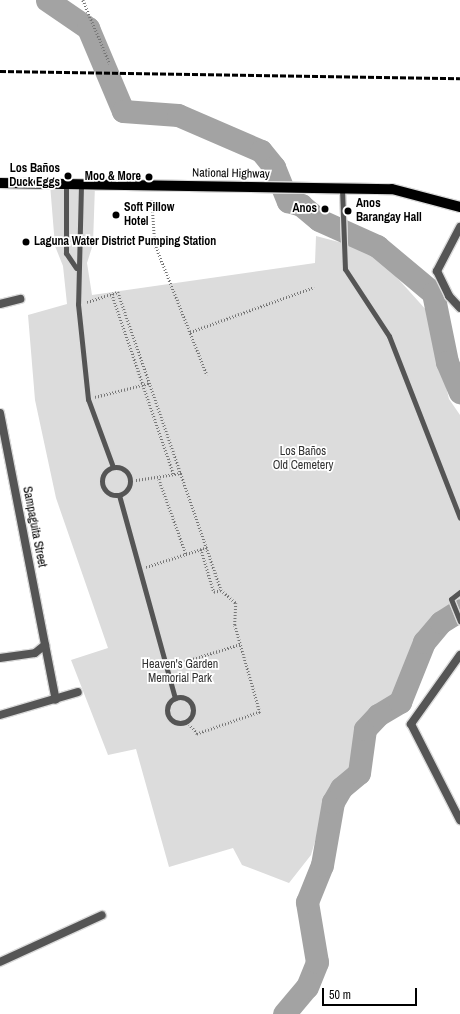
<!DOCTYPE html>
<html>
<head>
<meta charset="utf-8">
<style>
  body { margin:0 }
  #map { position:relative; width:460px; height:1014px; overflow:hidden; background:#fff; font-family:"Archivo Narrow",sans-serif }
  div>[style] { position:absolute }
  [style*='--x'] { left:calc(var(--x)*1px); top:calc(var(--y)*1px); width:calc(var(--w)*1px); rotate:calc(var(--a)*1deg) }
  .green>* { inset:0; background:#dcdcdc }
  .river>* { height:23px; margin:-11.5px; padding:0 11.5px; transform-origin:11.5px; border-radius:11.5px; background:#a3a3a3 }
  .path>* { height:2.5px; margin-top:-1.25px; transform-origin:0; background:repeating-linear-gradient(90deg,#777 0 1px,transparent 0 3px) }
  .roads { filter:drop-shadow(1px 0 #dbdbdb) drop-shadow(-1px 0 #dbdbdb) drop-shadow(0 1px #dbdbdb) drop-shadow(0 -1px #dbdbdb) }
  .service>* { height:5px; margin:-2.5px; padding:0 2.5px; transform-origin:2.5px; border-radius:2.5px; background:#555 }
  .service>.ring { margin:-2.5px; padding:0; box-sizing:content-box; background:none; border:5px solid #555; border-radius:50% }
  .minor>* { height:8px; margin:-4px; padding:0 4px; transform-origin:4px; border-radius:4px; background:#555 }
  .primary>* { height:10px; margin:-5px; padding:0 5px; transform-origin:5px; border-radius:5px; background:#000 }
  .rail>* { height:3px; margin-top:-1.5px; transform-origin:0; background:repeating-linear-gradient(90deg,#000 0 6px,transparent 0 8px) }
  .dots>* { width:11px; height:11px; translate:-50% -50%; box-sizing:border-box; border:2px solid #fff; border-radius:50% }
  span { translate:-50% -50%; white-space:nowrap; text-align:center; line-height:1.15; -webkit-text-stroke:3.5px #fff; paint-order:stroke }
  .poi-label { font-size:12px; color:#000; font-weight:700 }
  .right { translate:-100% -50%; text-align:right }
  .left { translate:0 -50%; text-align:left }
  .street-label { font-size:12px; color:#000 }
  .park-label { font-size:12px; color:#333 }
  .scale { position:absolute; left:322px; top:988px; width:95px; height:18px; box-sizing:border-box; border:2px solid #000; border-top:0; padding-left:5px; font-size:12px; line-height:14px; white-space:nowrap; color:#000; -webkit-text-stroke:3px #fff; paint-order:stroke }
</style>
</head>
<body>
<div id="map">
  <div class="green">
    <div style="clip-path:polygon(50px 184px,95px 185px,93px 244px,87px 263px,92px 295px,315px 263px,316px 236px,373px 251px,428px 312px,449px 399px,460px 415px,460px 603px,427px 625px,396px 698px,367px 713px,353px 770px,328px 797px,311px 855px,289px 883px,242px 865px,233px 848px,169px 867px,136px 749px,108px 755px,71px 660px,108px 648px,56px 498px,35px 400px,28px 315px,67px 304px,63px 266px,55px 246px)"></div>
  </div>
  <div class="river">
    <div style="--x:47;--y:0;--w:50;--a:34.3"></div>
    <div style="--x:88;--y:28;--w:90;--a:67.1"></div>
    <div style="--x:123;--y:111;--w:55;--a:4.2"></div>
    <div style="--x:178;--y:115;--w:90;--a:23.4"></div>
    <div style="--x:261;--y:151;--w:21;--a:51"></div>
    <div style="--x:274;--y:167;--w:37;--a:68"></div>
    <div style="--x:288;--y:201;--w:14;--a:17"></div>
    <div style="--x:301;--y:205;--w:23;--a:40"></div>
    <div style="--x:319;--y:220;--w:64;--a:24.1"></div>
    <div style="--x:377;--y:246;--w:73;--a:40"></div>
    <div style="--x:433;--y:293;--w:70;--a:78.5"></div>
    <div style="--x:447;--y:362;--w:33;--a:67"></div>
    <div style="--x:284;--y:1014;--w:35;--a:-50"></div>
    <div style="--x:307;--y:987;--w:27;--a:-68"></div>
    <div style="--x:317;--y:962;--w:61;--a:-99.5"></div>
    <div style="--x:307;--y:902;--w:40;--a:-68"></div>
    <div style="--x:322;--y:865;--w:64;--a:-80.1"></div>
    <div style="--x:333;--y:802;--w:16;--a:-60"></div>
    <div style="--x:341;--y:788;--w:23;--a:-40"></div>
    <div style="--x:359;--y:773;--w:44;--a:-82.2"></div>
    <div style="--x:365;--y:729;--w:19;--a:-47"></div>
    <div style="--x:378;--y:715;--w:26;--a:-31"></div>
    <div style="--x:400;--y:702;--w:65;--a:-68.2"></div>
    <div style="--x:424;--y:642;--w:26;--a:-50"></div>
    <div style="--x:441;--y:622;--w:22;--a:-32"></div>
  </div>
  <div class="path">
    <div style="--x:83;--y:0;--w:69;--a:67.1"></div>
    <div style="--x:152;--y:200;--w:44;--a:86.1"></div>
    <div style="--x:155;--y:244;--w:141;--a:68.3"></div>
    <div style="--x:112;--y:294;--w:191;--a:71.1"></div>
    <div style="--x:87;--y:302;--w:33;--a:-18"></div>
    <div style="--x:118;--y:292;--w:315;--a:70.9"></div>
    <div style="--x:221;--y:590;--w:20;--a:41"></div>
    <div style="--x:236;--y:603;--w:22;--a:93"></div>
    <div style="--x:235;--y:625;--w:91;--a:74"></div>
    <div style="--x:260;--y:712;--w:67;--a:160.8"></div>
    <div style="--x:197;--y:734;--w:17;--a:-130"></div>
    <div style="--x:190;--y:332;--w:132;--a:-19.9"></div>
    <div style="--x:95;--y:397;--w:57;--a:-14.3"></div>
    <div style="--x:159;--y:479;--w:80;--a:70.2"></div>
    <div style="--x:130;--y:481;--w:52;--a:-8.9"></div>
    <div style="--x:201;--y:549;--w:45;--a:73.2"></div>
    <div style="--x:214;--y:592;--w:7;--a:-16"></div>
    <div style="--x:146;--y:567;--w:65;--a:-17.9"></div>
    <div style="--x:173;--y:665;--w:71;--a:-17.2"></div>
  </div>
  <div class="roads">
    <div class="service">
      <div style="--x:66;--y:184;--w:69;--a:90"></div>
      <div style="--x:66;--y:253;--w:18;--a:56"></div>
      <div style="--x:81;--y:185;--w:119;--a:91.4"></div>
      <div style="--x:78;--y:304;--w:96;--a:84"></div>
      <div style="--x:88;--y:399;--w:72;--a:69.8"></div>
      <div style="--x:342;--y:188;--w:81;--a:87.9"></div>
      <div style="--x:345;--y:269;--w:80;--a:56.7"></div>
      <div style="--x:389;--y:336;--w:195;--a:68.7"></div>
      <div class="ring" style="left:102px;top:467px;width:23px;height:23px"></div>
      <div style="--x:119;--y:495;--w:211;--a:74.6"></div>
      <div style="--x:460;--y:592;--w:11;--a:142"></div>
      <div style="--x:451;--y:599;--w:24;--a:68"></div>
      <div class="ring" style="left:167px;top:697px;width:21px;height:21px"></div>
    </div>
    <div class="minor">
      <div style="--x:460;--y:227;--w:50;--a:117.6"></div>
      <div style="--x:437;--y:271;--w:28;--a:64"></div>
      <div style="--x:449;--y:296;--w:16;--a:47"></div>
      <div style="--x:0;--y:304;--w:21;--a:-14"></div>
      <div style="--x:0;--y:413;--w:292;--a:79"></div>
      <div style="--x:460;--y:655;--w:85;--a:125.4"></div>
      <div style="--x:411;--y:724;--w:108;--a:63"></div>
      <div style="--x:0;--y:658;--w:35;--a:-8"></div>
      <div style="--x:35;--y:653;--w:13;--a:-39"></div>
      <div style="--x:0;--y:715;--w:81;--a:-16.4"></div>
      <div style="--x:0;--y:962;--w:112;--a:-24.7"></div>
    </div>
    <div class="primary">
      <div style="--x:0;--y:183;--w:392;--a:0.9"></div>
      <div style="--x:392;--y:189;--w:70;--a:14.8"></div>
    </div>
  </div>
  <div class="rail">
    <div style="--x:0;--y:71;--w:460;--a:0.9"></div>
  </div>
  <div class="dots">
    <div style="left:68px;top:176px;background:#000"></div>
    <div style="left:149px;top:177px;background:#000"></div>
    <div style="left:325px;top:209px;background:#000"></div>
    <div style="left:348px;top:211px;background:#000"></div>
    <div style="left:116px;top:215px;background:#000"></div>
    <div style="left:26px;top:242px;background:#000"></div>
  </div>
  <div class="poi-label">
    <span class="right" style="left:60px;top:176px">Los Baños<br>Duck Eggs</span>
    <span class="right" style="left:141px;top:177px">Moo &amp; More</span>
    <span class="left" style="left:356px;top:211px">Anos<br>Barangay Hall</span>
    <span class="left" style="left:124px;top:215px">Soft Pillow<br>Hotel</span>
    <span class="right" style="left:317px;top:209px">Anos</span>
    <span class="left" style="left:34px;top:242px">Laguna Water District Pumping Station</span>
  </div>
  <div class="street-label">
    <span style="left:231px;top:174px;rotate:1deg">National Highway</span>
    <span style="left:34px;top:527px;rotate:79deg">Sampaguita Street</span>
  </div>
  <div class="park-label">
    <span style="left:303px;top:459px">Los Baños<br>Old Cemetery</span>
    <span style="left:180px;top:672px">Heaven's Garden<br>Memorial Park</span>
  </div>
  <div class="scale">50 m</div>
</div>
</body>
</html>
